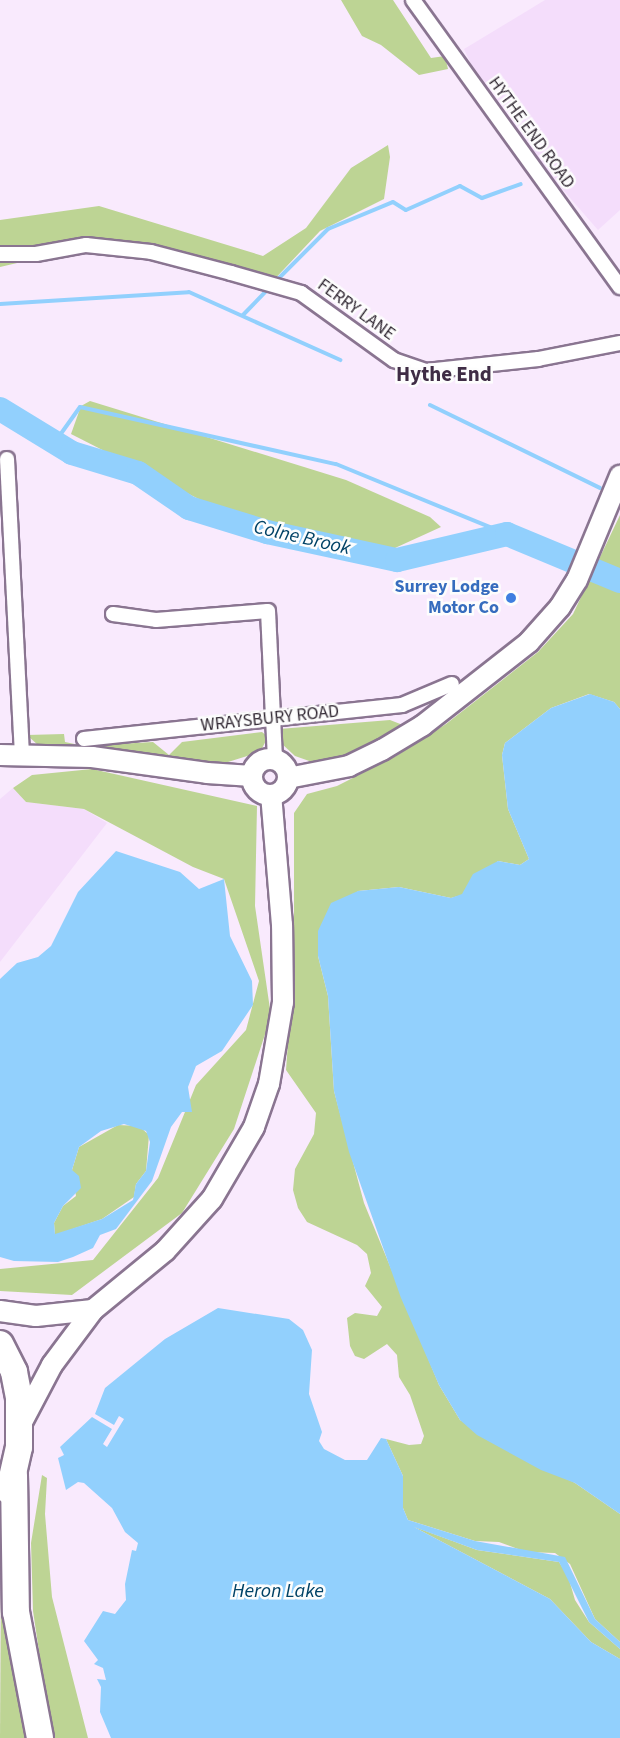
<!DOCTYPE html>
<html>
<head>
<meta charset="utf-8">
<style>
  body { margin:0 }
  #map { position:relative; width:620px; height:1738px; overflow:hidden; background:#f9eafd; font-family:"Source Sans 3",sans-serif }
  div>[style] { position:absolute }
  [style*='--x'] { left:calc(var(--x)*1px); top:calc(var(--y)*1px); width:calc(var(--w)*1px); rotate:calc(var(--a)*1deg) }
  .built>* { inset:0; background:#f4ddfb }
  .green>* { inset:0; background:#bdd494 }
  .water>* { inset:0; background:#92d0fd }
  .stream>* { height:4px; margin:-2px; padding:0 2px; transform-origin:2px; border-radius:2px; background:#92d0fd }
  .river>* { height:24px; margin:-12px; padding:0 12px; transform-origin:12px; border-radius:12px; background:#92d0fd }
  .roads { filter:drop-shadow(2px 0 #8a7591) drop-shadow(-2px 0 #8a7591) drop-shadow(0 2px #8a7591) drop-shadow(0 -2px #8a7591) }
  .street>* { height:14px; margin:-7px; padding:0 7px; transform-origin:7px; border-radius:7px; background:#fff }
  .secondary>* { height:20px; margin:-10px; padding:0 10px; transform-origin:10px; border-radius:10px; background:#fff }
  .secondary>.ring { margin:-10px; padding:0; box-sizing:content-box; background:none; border:20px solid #fff; border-radius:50% }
  .highway>* { height:26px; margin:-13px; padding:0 13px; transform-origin:13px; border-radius:13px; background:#fff }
  .dots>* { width:16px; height:16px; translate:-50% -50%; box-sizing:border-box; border:3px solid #fdfdfd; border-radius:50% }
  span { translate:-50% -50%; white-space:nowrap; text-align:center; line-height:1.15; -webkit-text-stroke:5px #fdfdfd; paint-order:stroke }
  .street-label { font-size:18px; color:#312833 }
  .shop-label { font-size:18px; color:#366cbe; font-weight:700 }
  .right { translate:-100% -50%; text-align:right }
  .water-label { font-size:20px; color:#004266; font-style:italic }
  .quarter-label { font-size:21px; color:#3f2c45; font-weight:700 }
</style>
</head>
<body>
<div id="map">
  <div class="built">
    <div style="clip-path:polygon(545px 0,620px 0,620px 210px,598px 230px,550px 175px,477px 77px,464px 49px)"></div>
    <div style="clip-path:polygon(13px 788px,26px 802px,84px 809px,107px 823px,0 962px,0 799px)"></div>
  </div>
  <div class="green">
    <div style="clip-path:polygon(341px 0,393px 0,431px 58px,445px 56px,448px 69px,419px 75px,381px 45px,362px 36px)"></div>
    <div style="clip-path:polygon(388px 145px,390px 157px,384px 199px,320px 231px,269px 285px,163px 257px,86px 247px,0 267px,0 220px,99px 206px,263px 256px,306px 228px,351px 168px)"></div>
    <div style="clip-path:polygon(90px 401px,346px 480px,430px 517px,441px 527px,395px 548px,365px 551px,234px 517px,71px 434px,81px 406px)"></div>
    <div style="clip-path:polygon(620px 515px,620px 709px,614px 702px,589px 694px,551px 708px,505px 743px,502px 755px,508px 809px,529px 859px,520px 865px,498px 861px,462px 895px,451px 898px,399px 887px,358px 891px,318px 956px,328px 996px,334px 1091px,364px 1203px,439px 1385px,460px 1420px,575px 1483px,620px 1514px,620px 1642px,595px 1619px,570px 1564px,555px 1553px,526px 1552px,499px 1542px,475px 1541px,408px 1520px,403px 1508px,403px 1476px,386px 1439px,409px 1445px,421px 1444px,424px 1436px,410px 1395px,399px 1377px,397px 1355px,387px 1344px,364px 1359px,355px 1356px,350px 1346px,347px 1318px,355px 1313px,377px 1316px,382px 1307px,365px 1286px,371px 1273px,367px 1254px,357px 1245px,307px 1222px,298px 1208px,293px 1190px,295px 1169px,314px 1134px,316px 1113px,286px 1070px,294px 959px,294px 813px,307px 794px,337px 786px,396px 756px,446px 724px,538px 652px,573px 614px)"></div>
    <div style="clip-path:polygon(390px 720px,408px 727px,355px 757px,315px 763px,295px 756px,281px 743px,279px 729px)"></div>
    <div style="clip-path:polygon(262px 732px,268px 737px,260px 752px,212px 767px,39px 746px,27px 735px,64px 734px,65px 742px,84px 746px,153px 742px,169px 755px,182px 742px)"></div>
    <div style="clip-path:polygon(92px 769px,257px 806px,255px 906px,271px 1016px,234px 1129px,182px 1213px,72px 1295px,0 1291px,0 1269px,93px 1260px,158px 1178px,196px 1085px,246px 1030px,259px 981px,224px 879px,193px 867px,84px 809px,26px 802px,13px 788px,32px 775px)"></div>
    <div style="clip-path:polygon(118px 1125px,139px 1126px,149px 1135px,146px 1171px,136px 1184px,134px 1197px,102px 1219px,55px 1235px,54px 1223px,63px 1206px,76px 1196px,72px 1170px,79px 1147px)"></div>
    <div style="clip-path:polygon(42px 1475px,47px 1478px,45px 1514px,52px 1597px,88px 1738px,52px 1738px,33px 1611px,31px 1543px)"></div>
    <div style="clip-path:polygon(412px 1526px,477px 1550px,559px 1562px,568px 1576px,575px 1600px,589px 1622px,620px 1649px,620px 1659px,591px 1642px,550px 1599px)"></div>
    <div style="clip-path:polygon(1px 1576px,29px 1738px,0 1738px)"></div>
  </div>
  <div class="water">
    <div style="clip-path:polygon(590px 694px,614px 702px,620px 709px,620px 1514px,575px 1483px,541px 1470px,477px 1435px,460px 1420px,439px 1385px,401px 1298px,349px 1152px,334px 1091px,328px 996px,318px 956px,318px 931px,331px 903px,358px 891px,399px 887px,451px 898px,462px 894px,473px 874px,498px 861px,520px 865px,529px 859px,508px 809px,502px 755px,505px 743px,551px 708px)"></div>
    <div style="clip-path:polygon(evenodd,116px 851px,180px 872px,199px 889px,224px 879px,230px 936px,252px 981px,253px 1005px,222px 1051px,196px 1066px,188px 1087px,192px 1112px,182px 1112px,171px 1127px,152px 1181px,116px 1229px,100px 1235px,93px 1248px,73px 1257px,58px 1262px,14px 1261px,0 1257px,0 979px,17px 963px,38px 957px,51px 946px,78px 892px,116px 851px,124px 1124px,146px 1131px,150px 1142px,146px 1171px,136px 1184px,133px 1200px,102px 1219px,55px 1234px,54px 1223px,63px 1206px,81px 1188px,79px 1176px,72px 1170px,79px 1147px,101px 1131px,124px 1124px)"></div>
    <div style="clip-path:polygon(218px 1308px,289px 1319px,303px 1330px,312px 1350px,309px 1394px,322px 1432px,319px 1441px,324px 1449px,345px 1460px,367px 1460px,381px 1438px,386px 1439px,403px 1476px,403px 1508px,408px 1520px,475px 1541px,565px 1557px,595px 1619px,620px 1642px,620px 1649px,589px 1622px,559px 1562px,477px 1550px,414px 1527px,550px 1599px,591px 1642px,620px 1659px,620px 1738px,111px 1738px,100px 1712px,101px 1687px,97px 1679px,106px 1680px,103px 1668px,94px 1664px,98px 1660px,84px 1641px,103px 1611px,115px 1614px,126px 1600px,125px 1584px,132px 1550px,136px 1551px,138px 1543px,125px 1532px,112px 1508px,84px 1483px,78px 1482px,66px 1490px,58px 1458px,64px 1455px,60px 1447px,92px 1417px,112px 1429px,103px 1444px,107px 1447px,124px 1419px,119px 1416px,114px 1425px,95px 1414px,105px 1388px,165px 1339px)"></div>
  </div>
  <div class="stream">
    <div style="--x:274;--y:283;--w:76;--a:-45"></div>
    <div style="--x:328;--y:229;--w:70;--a:-22.6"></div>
    <div style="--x:393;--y:202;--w:15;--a:32"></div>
    <div style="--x:406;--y:210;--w:59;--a:-24"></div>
    <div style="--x:460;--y:186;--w:25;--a:29"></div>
    <div style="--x:482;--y:198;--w:41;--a:-19.7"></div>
    <div style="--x:0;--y:304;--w:189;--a:-3.6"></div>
    <div style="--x:189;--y:292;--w:166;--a:24.2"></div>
    <div style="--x:243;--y:315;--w:37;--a:-46"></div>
    <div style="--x:430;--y:405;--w:189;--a:26"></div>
    <div style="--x:55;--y:442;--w:43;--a:-54.5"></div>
    <div style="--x:80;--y:407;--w:262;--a:12.6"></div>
    <div style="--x:336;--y:464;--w:185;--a:22.3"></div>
  </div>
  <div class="river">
    <div style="--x:0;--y:409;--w:84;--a:31.4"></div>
    <div style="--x:72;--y:453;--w:69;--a:16.9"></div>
    <div style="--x:138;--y:473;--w:62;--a:34.5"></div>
    <div style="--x:189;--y:508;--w:82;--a:17.1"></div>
    <div style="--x:267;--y:532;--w:133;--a:12.2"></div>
    <div style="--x:397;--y:560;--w:113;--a:-13.3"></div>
    <div style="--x:507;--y:534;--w:122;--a:22.6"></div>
  </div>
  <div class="roads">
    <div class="street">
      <div style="--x:413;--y:0;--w:354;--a:54.2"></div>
      <div style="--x:0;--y:254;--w:36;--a:0"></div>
      <div style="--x:36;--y:254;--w:51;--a:-10.2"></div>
      <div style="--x:86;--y:245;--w:65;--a:6.1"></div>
      <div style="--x:151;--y:252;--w:83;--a:14.7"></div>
      <div style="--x:231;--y:273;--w:73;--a:15.9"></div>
      <div style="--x:301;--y:293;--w:115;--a:35.8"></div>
      <div style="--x:394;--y:360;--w:34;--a:19"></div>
      <div style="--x:426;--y:371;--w:113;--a:-6.1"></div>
      <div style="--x:538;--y:359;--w:84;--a:-11"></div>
      <div style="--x:7;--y:459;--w:295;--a:87.1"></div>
      <div style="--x:113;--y:614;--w:43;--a:7.9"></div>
      <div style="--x:156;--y:620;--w:112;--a:-4.6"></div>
      <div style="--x:268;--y:611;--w:148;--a:87.3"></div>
      <div style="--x:84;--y:739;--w:320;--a:-6.1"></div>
      <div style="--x:402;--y:705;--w:54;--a:-22.8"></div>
    </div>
    <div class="secondary">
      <div style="--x:0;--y:755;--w:92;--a:1.2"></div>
      <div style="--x:92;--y:757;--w:116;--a:7.9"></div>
      <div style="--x:207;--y:773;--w:45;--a:3.8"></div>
      <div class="ring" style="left:252px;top:759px;width:16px;height:16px"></div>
      <div style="--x:288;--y:778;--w:62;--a:-11.1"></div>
      <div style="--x:349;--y:766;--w:37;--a:-26"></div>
      <div style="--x:382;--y:750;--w:47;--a:-31"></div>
      <div style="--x:422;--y:726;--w:136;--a:-38.1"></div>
      <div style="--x:529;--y:642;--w:47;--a:-48.5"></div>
      <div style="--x:560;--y:607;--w:32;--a:-58"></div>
      <div style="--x:577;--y:580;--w:113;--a:-67.5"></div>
      <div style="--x:0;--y:1311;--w:36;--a:8"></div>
      <div style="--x:36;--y:1316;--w:57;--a:-6"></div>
      <div style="--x:22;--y:1422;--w:64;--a:-62.2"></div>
      <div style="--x:52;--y:1365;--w:69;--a:-53.3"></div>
      <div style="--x:93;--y:1310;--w:93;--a:-39.3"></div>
      <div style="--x:165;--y:1251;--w:70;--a:-47.9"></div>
      <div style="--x:212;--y:1199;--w:83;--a:-59.7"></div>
      <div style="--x:254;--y:1127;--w:46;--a:-70.8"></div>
      <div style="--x:269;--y:1084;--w:83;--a:-80.3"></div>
      <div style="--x:283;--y:1002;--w:77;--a:-90.7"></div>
      <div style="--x:282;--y:925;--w:130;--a:-94.8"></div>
    </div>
    <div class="highway">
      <div style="--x:0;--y:1344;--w:31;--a:63"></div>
      <div style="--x:14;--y:1372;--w:25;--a:79"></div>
      <div style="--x:19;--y:1397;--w:50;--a:90"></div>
      <div style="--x:19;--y:1447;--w:45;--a:102.8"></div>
      <div style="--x:14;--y:1475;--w:137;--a:89.2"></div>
      <div style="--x:16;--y:1612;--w:128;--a:79.2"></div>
    </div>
  </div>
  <div class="dots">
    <div style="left:511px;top:598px;background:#3f7fe0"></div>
  </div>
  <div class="street-label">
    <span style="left:531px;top:133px;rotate:54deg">HYTHE END ROAD</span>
    <span style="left:356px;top:310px;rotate:36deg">FERRY LANE</span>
    <span style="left:270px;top:719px;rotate:-6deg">WRAYSBURY ROAD</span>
  </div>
  <div class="shop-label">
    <span class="right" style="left:499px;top:598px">Surrey Lodge<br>Motor Co</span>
  </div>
  <div class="water-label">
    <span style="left:302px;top:538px;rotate:13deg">Colne Brook</span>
    <span style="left:278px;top:1591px">Heron Lake</span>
  </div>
  <div class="quarter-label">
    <span style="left:444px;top:374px">Hythe End</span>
  </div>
</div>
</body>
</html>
